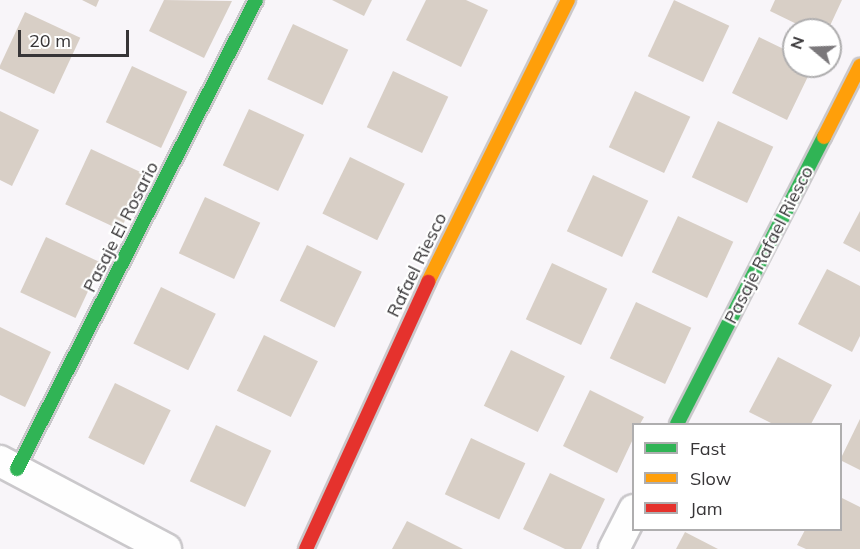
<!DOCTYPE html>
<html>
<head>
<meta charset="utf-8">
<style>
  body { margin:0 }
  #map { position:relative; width:860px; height:549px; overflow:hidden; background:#f8f5f9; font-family:Mulish,sans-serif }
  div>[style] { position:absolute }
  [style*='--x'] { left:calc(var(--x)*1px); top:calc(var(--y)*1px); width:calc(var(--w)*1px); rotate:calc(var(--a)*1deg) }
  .building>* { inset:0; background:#d8cfc6; transform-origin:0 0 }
  .roads { filter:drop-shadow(2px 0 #cac8cb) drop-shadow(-2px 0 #cac8cb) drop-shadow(0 2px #cac8cb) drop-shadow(0 -2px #cac8cb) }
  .street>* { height:30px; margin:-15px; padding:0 15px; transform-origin:15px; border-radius:15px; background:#fefefe }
  .fast>* { height:14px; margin:-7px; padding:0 7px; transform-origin:7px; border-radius:7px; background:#30b455 }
  .slow>* { height:14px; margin:-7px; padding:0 7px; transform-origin:7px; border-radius:7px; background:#ff9f0a }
  .jam>* { height:14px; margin:-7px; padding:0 7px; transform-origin:7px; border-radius:7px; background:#e5322d }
  span { translate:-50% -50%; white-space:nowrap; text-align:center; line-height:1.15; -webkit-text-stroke:4.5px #fff; paint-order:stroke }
  .street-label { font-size:18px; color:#373537 }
  .legend { position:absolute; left:632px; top:423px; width:210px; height:108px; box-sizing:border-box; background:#fff; border:2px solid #afaeaf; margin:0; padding:8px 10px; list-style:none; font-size:18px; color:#373537 }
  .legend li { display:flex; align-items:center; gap:12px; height:30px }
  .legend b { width:30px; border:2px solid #afaeaf }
  .north { position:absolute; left:782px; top:18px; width:60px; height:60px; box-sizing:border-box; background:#fff; border:2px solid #afaeaf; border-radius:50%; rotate:289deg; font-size:16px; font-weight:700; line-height:24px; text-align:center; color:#373537 }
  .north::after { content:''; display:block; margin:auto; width:21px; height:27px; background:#7b787b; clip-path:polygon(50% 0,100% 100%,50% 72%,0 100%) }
  .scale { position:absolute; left:18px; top:30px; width:111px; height:27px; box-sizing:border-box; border:3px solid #373537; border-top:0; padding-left:8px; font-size:18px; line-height:21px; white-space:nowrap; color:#373537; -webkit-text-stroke:4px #fff; paint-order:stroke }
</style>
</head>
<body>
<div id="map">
  <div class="building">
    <div style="clip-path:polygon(82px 0,99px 0,96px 7px)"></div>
    <div style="clip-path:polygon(164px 0,232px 1px,204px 58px,149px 31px)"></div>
    <div style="clip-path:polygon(332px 0,372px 0,364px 16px)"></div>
    <div style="clip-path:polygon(426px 0,466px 0,488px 10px,461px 67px,406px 40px)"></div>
    <div style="left:674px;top:0;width:61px;height:62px;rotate:25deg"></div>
    <div style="clip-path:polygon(775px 0,842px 0,828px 30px,809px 30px,770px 11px)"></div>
    <div style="left:25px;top:12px;width:61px;height:62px;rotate:25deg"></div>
    <div style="left:293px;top:24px;width:61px;height:61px;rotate:25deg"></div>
    <div style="clip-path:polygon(759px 37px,794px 54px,794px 66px,813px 66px,787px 120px,732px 93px)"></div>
    <div style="left:132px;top:66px;width:61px;height:62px;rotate:25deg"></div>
    <div style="left:393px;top:71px;width:61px;height:62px;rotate:25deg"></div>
    <div style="left:635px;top:91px;width:61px;height:62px;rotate:25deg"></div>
    <div style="left:249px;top:109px;width:61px;height:62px;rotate:25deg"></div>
    <div style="clip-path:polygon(0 111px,39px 130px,12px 186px,0 180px)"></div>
    <div style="left:718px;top:121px;width:61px;height:62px;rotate:25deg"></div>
    <div style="left:91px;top:149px;width:61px;height:61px;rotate:25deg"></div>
    <div style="left:350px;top:157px;width:61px;height:63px;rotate:26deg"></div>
    <div style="left:593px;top:175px;width:61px;height:62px;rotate:25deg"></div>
    <div style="left:205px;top:197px;width:61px;height:62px;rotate:25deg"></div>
    <div style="clip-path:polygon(860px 211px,860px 252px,843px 243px)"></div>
    <div style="left:678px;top:216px;width:61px;height:62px;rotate:25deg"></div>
    <div style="left:46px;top:237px;width:61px;height:61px;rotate:25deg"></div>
    <div style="left:307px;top:245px;width:61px;height:62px;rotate:26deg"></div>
    <div style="left:552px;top:263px;width:61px;height:62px;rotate:25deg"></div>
    <div style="clip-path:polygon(827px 269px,860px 286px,860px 336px,852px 352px,798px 324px)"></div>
    <div style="left:161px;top:287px;width:61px;height:63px;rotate:26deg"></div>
    <div style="left:636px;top:302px;width:61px;height:62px;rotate:25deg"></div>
    <div style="clip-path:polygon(0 327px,51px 352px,25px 407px,0 395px)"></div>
    <div style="left:264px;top:335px;width:60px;height:62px;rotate:26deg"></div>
    <div style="left:511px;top:350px;width:60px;height:62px;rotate:26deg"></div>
    <div style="clip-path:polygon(778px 357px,832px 385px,811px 424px,773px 424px,749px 412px)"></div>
    <div style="left:115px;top:383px;width:62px;height:61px;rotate:26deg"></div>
    <div style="clip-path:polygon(590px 390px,644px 417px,640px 424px,633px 424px,633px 439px,617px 473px,563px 446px)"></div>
    <div style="clip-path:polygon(860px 419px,860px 470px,840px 460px)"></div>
    <div style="left:216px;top:425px;width:61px;height:62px;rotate:25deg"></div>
    <div style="left:471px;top:438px;width:60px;height:62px;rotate:25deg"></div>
    <div style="clip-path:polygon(550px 473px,605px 499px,581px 549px,565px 549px,523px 529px)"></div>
    <div style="clip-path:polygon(840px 497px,860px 507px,860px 549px,806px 549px,797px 545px,805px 530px,840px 530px)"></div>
    <div style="clip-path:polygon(407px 521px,463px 549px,392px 549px)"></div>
    <div style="clip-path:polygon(685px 532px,718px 549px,676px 549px)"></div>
  </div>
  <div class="roads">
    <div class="street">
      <div style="--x:0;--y:461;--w:188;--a:27.9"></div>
      <div style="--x:614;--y:549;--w:44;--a:-62.9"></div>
    </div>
    <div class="fast">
      <div style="--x:677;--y:424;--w:322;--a:-62.9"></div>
      <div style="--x:17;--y:469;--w:526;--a:-63"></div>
    </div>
    <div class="slow">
      <div style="--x:824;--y:137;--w:80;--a:-63.1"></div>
      <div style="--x:428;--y:282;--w:315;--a:-63.6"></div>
    </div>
    <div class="jam">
      <div style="--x:306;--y:549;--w:294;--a:-65.4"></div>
    </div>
  </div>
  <div class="street-label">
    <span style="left:121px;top:227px;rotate:-63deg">Pasaje El Rosario</span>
    <span style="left:769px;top:245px;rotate:-63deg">Pasaje Rafael Riesco</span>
    <span style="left:417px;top:265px;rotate:-64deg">Rafael Riesco</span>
  </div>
  <ul class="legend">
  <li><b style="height:8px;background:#30b455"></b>Fast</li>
  <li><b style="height:8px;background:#ff9f0a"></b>Slow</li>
  <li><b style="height:8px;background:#e5322d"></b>Jam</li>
  </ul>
  <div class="north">N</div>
  <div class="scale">20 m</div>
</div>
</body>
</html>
